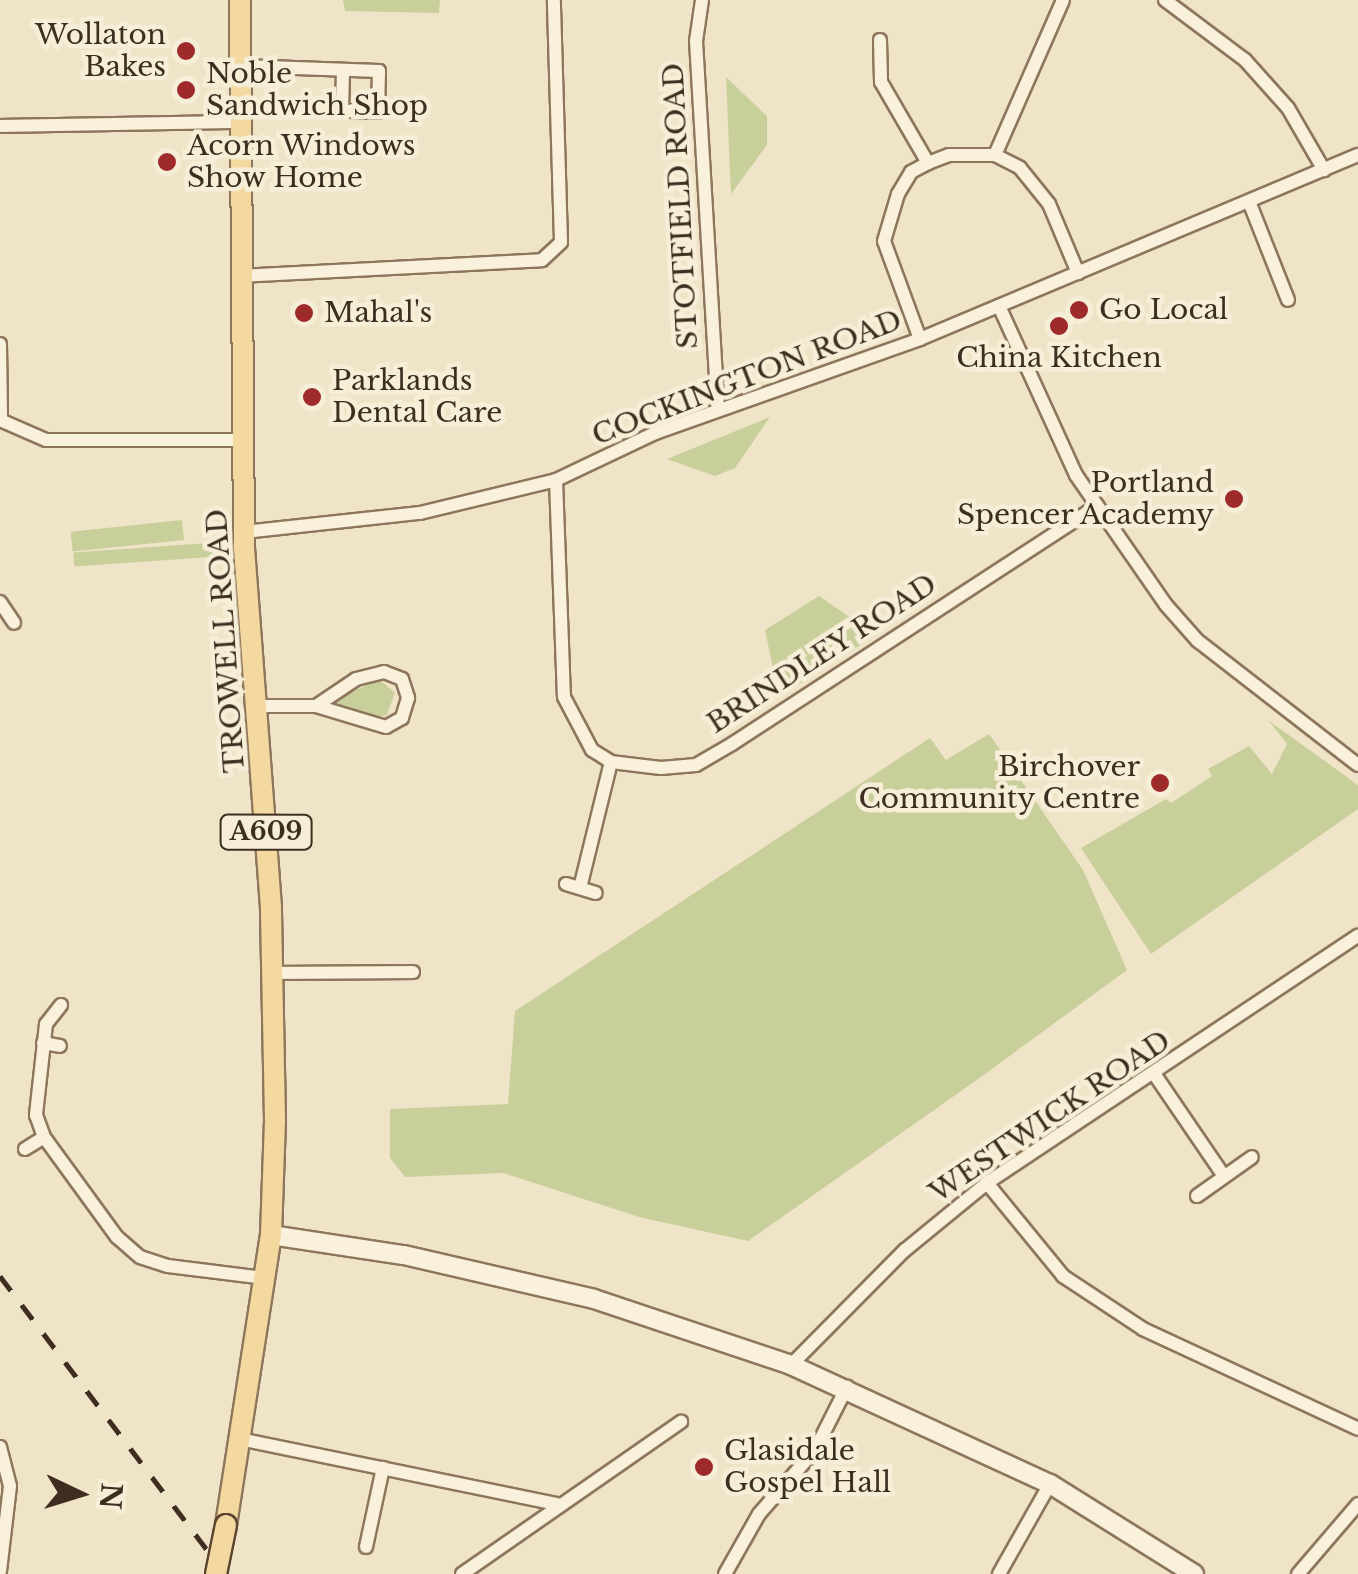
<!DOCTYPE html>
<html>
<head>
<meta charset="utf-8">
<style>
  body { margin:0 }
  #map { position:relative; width:1358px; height:1574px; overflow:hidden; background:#f0e4c8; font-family:"Libre Baskerville",serif }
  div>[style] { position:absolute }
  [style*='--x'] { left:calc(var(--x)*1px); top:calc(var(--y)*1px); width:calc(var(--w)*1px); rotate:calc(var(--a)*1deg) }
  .green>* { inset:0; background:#c9cf9b; transform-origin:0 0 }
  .roads { filter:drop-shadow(2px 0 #8d765c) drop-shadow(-2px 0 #8d765c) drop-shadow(0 2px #8d765c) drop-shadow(0 -2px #8d765c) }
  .street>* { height:12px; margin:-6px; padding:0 6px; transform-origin:6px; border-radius:6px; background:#faf1dc }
  .secondary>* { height:18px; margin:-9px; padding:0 9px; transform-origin:9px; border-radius:9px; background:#faf1dc }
  .primary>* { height:20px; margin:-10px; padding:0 10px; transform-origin:10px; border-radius:10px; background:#f3d9a0 }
  .rail>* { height:5px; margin-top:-2.5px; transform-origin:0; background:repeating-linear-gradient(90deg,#3d2e20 0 18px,transparent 0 36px) }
  .bridges { filter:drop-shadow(2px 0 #5b4430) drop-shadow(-2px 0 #5b4430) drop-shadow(0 2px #5b4430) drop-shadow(0 -2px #5b4430) }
  .primary-bridge>* { height:20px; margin:-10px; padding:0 10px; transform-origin:10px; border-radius:10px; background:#f3d9a0 }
  .dots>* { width:28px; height:28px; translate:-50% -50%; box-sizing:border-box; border:5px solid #f7eed8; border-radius:50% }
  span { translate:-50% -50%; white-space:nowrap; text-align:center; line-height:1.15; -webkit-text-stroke:9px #f7eed8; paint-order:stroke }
  .shield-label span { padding:2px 8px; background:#f7eed8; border:2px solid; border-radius:8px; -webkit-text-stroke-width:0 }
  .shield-label { font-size:25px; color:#3d2e20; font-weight:700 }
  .poi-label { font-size:28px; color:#3d2e20 }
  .right { translate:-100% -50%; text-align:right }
  .left { translate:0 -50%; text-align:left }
  .street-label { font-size:28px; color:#3d2e20 }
  .north { position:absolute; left:30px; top:1444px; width:100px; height:100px; -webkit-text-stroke:8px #f7eed8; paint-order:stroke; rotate:94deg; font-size:28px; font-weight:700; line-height:40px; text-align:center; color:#3d2e20 }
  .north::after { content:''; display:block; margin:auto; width:35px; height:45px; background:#3d2e20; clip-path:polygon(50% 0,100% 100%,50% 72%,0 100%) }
</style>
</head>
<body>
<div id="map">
  <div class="green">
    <div style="clip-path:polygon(343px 0,440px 0,439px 13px,345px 11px)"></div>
    <div style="clip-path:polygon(726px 77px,767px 116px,767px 145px,731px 194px)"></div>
    <div style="clip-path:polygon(770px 417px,735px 468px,715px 476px,667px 459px)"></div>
    <div style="left:182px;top:520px;width:20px;height:112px;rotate:84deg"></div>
    <div style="left:224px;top:542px;width:14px;height:151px;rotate:86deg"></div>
    <div style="clip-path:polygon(819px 596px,876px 635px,779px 697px,765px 630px)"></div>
    <div style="clip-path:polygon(379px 679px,395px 693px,387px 715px,374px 718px,331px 702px)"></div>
    <div style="clip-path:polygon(1268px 720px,1358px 785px,1358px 809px,1151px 954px,1081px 848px,1166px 799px,1171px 803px,1212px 776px,1208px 769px,1249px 746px,1272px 774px,1287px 744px)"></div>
    <div style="clip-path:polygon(989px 734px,1083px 870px,1127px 970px,981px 1077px,748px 1241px,639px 1217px,503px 1173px,405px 1177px,390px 1158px,390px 1109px,508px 1104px,515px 1011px,930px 738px,946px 760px)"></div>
  </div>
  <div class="roads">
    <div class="street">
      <div style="--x:702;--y:0;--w:41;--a:98.3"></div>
      <div style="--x:696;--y:41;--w:370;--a:86.6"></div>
      <div style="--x:1165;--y:0;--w:100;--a:36.9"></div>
      <div style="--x:1245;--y:60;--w:64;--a:48.1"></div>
      <div style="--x:1288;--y:108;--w:72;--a:59.9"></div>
      <div style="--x:880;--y:40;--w:42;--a:88.6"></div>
      <div style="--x:881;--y:82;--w:94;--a:59.9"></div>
      <div style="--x:240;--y:66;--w:139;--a:2.1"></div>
      <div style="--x:379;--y:71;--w:41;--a:91.4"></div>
      <div style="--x:378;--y:112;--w:36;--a:-178"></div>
      <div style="--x:342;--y:111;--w:41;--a:-88.6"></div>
      <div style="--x:0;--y:126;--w:240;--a:-1"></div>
      <div style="--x:995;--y:155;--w:169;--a:-66.3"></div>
      <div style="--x:1250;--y:204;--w:103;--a:68.4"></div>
      <div style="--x:239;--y:276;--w:303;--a:-3"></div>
      <div style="--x:542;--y:260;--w:26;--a:-43"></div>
      <div style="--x:561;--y:242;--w:242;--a:-91.7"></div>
      <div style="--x:999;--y:306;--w:186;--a:65.5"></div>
      <div style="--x:1076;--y:475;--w:158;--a:55.3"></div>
      <div style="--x:1166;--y:605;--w:48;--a:48.4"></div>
      <div style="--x:1198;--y:641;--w:202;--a:37.8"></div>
      <div style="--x:920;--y:339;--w:104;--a:-110.2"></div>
      <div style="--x:884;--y:241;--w:49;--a:-73.4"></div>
      <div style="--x:898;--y:194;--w:26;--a:-59"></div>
      <div style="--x:911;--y:172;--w:19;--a:-28"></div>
      <div style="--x:928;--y:163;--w:22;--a:-21"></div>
      <div style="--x:949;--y:155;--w:46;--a:0"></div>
      <div style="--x:995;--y:155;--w:28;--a:27"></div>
      <div style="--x:1020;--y:168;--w:46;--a:51.1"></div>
      <div style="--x:1049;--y:204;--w:75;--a:67.2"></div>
      <div style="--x:0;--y:344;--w:76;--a:89.2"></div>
      <div style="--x:0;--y:420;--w:50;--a:23.5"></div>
      <div style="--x:46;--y:440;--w:195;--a:0"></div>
      <div style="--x:556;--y:480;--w:217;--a:87.9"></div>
      <div style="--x:564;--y:697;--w:60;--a:62.2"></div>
      <div style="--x:592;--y:750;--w:22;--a:32"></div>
      <div style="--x:611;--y:762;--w:50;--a:6.8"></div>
      <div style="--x:661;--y:768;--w:35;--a:-5"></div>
      <div style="--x:696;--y:765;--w:42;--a:-30.3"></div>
      <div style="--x:732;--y:744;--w:436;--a:-33.1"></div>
      <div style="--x:244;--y:532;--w:177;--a:-6.2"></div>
      <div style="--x:420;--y:513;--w:140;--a:-13.6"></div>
      <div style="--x:556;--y:480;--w:110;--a:-25.4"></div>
      <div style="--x:655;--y:433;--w:281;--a:-19.5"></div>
      <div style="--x:920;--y:339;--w:475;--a:-22.8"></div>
      <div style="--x:0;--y:602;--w:25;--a:56"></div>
      <div style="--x:258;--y:706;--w:58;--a:0"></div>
      <div style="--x:316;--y:706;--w:48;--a:-34"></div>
      <div style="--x:356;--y:679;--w:29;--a:-14"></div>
      <div style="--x:384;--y:672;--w:19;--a:21"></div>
      <div style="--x:402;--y:679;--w:20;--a:72"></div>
      <div style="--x:408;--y:698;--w:21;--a:107"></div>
      <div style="--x:402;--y:718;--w:18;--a:151"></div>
      <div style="--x:386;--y:727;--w:73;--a:-163.3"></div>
      <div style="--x:566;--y:884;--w:31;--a:17"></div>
      <div style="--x:580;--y:888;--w:130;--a:-76.2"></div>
      <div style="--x:273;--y:973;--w:140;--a:-0.4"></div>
      <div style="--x:61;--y:1005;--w:24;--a:128"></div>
      <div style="--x:46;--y:1024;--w:92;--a:96.3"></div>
      <div style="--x:36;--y:1115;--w:23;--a:70"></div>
      <div style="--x:44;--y:1137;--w:124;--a:53.9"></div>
      <div style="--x:117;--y:1237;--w:30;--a:41"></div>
      <div style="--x:140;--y:1257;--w:29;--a:18"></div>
      <div style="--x:168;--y:1266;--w:98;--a:7.1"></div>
      <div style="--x:43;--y:1043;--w:17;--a:10"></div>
      <div style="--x:1155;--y:1075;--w:122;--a:55.7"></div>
      <div style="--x:25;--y:1149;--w:22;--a:-32"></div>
      <div style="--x:987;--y:1183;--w:120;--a:50.7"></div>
      <div style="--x:1063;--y:1276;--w:96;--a:33.5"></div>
      <div style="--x:1143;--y:1329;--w:237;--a:24.9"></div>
      <div style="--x:1197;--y:1196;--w:67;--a:-35.3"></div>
      <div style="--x:791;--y:1365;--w:162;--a:-45.3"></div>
      <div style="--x:905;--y:1250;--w:106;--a:-39.3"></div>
      <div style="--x:987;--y:1183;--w:446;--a:-33.7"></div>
      <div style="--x:240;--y:1439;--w:324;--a:11.6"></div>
      <div style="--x:0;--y:1447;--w:40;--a:75.6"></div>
      <div style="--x:10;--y:1486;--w:86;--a:96.7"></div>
      <div style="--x:366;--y:1547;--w:81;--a:-77.9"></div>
      <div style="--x:462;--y:1574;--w:267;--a:-34.8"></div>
      <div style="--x:725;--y:1574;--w:69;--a:-60.5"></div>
      <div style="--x:759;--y:1514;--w:85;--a:-48.8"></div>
      <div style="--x:815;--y:1450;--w:71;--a:-63.1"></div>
      <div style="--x:999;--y:1574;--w:103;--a:-60.5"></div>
      <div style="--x:1298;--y:1574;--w:92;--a:-49.4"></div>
    </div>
    <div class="secondary">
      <div style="--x:271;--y:1235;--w:134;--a:8.6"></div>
      <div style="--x:404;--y:1255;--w:195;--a:13"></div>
      <div style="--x:594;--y:1299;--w:208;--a:18.5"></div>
      <div style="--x:791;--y:1365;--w:285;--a:24.7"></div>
      <div style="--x:1050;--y:1484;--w:170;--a:32"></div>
    </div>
    <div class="primary">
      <div style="--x:226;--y:1525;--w:293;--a:-81.2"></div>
      <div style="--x:271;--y:1235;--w:115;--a:-88"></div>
      <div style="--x:275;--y:1120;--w:213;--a:-91.1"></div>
      <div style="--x:271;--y:907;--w:364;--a:-94.3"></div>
      <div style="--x:244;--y:544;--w:544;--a:-90.42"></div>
    </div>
  </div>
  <div class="rail">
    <div style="--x:0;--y:1276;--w:373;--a:52.9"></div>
  </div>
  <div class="bridges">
    <div class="primary-bridge">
      <div style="--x:216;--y:1574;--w:50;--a:-78.5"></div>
    </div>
  </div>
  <div class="dots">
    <div style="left:186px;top:51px;background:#9e2a2b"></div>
    <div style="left:186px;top:90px;background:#9e2a2b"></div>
    <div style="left:167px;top:162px;background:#9e2a2b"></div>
    <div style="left:1079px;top:310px;background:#9e2a2b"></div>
    <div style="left:304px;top:313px;background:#9e2a2b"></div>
    <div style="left:1059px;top:326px;background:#9e2a2b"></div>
    <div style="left:312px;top:397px;background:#9e2a2b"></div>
    <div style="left:1234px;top:499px;background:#9e2a2b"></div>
    <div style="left:1160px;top:783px;background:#9e2a2b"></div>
    <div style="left:704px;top:1467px;background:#9e2a2b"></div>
  </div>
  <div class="shield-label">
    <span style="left:266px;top:832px">A609</span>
  </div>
  <div class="poi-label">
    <span class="right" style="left:166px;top:51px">Wollaton<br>Bakes</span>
    <span class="left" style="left:206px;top:90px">Noble<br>Sandwich Shop</span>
    <span class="left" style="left:187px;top:162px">Acorn Windows<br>Show Home</span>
    <span class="left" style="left:1099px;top:310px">Go Local</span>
    <span class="left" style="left:324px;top:313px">Mahal's</span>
    <span style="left:1059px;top:358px">China Kitchen</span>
    <span class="left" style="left:332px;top:397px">Parklands<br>Dental Care</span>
    <span class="right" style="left:1214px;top:499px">Portland<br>Spencer Academy</span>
    <span class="right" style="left:1140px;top:783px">Birchover<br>Community Centre</span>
    <span class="left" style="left:724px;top:1467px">Glasidale<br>Gospel Hall</span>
  </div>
  <div class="street-label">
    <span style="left:681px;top:206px;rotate:-93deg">STOTFIELD ROAD</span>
    <span style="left:747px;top:378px;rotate:-21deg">COCKINGTON ROAD</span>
    <span style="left:226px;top:641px;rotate:-94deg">TROWELL ROAD</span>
    <span style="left:822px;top:654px;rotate:-33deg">BRINDLEY ROAD</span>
    <span style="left:1050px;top:1117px;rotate:-34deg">WESTWICK ROAD</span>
  </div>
  <div class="north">N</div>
</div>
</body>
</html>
